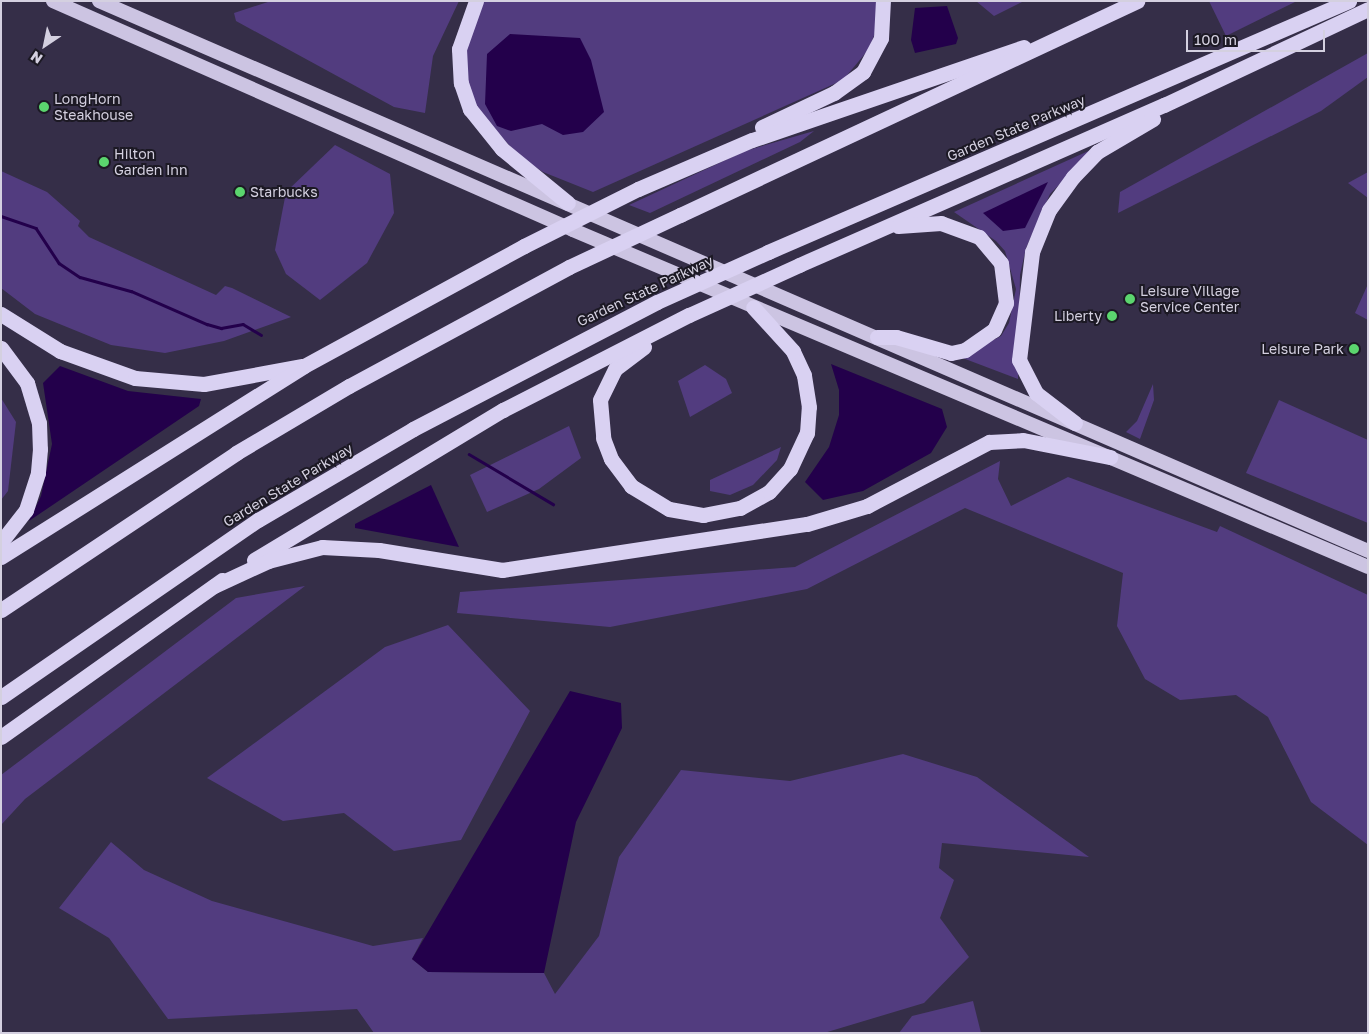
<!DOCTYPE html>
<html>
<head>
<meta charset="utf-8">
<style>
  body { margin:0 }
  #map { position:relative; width:1369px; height:1034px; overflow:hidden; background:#352e48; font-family:"Golos Text",sans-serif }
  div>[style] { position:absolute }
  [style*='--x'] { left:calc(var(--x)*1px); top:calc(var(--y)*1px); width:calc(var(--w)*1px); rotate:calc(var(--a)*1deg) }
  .green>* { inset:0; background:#523c7f }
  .water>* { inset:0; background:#23004b }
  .stream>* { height:2.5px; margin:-1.25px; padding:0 1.25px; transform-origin:1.25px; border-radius:1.25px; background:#23004b }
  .trunk>* { height:14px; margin:-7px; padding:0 7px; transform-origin:7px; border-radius:7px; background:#ccc4e2 }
  .motorway>* { height:15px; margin:-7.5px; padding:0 7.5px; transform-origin:7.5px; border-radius:7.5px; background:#d9d1f2 }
  .motorway-bridge>* { height:15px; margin:-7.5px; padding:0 7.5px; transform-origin:7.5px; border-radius:7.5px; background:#d9d1f2 }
  .dots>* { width:14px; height:14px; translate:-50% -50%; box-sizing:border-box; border:2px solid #1c1924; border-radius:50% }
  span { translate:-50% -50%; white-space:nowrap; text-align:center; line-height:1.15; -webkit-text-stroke:4px #1c1924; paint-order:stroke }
  .poi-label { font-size:14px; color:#d4d0e0 }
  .left { translate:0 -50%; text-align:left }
  .right { translate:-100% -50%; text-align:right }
  .street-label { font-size:14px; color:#d4d0e0 }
  .frame { position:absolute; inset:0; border:2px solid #d4d0e0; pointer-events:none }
  .north { position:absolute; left:20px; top:20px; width:50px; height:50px; -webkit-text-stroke:4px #1c1924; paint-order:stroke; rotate:214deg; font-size:14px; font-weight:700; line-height:20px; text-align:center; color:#d4d0e0 }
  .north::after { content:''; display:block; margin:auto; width:18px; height:22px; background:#d4d0e0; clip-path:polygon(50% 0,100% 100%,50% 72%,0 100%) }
  .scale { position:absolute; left:1186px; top:30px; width:139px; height:22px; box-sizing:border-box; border:2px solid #d4d0e0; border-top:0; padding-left:6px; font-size:15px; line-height:18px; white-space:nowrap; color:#d4d0e0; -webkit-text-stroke:4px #1c1924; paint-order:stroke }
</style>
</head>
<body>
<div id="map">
  <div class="green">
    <div style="clip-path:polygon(271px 1px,459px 1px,433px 56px,425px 113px,394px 107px,236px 21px,234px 13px)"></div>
    <div style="clip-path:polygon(482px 1px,878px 1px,878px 25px,869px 49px,843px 80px,593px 192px,543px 172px,520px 157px,478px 111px,467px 86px,465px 42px)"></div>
    <div style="clip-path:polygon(976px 1px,1024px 1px,994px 16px)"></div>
    <div style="clip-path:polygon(1209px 1px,1297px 1px,1226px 36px)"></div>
    <div style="clip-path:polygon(1368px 53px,1368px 77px,1321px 111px,1118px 213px,1120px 192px)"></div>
    <div style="clip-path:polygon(814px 131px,800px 142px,650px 213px,629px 205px,745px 151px)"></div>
    <div style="clip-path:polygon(335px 145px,390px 174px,394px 213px,367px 263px,320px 300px,286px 274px,275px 250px,286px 192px)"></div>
    <div style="clip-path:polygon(1095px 148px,1050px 194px,1026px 248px,1020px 275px,1018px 379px,960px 357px,1001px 336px,1009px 323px,1016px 289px,1005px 251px,996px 241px,954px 212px)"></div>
    <div style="clip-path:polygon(1px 171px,47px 192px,80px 221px,78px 226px,89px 237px,216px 295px,225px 286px,232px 288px,291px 317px,224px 341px,165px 353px,111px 345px,35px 314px,1px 288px)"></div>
    <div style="clip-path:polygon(1368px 172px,1368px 198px,1348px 183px)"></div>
    <div style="clip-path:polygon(1368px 284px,1368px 320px,1355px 313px)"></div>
    <div style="clip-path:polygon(705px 365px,726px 379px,732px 393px,690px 417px,678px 381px)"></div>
    <div style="clip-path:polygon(1153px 384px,1154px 400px,1140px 439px,1126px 432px,1137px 421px)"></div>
    <div style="clip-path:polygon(1px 398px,16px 422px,8px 491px,1px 500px)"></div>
    <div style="clip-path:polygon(1279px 400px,1368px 440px,1368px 523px,1246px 473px)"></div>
    <div style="clip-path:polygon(569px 426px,581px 458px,539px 489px,487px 512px,470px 475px)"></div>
    <div style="clip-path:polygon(781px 447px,777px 460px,753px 485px,730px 495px,710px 491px,710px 480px)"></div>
    <div style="clip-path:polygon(1000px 461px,998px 479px,1011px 506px,1068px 477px,1217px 532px,1220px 526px,1368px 595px,1368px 845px,1311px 802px,1268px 717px,1236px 695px,1180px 700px,1145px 679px,1117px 626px,1123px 573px,965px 508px,807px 589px,610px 627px,457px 613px,460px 592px,795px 567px)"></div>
    <div style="clip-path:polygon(305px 586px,25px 799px,1px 825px,1px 775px,236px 598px)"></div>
    <div style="clip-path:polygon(448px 625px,530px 711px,461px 840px,394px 851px,344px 813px,283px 821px,207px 778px,385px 647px)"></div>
    <div style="clip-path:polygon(903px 754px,977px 777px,1089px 857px,942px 843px,939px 868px,954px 880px,940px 918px,969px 957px,924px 1003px,824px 1033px,374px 1033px,357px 1009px,168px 1019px,109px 938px,59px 908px,111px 842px,144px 870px,212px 901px,373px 946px,423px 938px,412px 959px,428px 972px,544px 973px,555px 994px,599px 936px,619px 857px,681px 770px,790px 781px)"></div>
    <div style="clip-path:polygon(973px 1001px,981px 1033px,899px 1033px,912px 1016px)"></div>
  </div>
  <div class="water">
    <div style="clip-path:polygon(947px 6px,958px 38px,956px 44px,915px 53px,911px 40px,915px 8px)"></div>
    <div style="clip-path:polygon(510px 34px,580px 38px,591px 60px,604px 112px,583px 132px,563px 135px,542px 124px,511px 131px,497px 126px,485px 104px,487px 54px)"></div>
    <div style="clip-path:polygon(1048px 182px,1025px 228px,1003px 231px,983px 213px)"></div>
    <div style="clip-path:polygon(831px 364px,942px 409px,947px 427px,931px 453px,863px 491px,823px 500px,805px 482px,829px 447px,839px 415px,839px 390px)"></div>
    <div style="clip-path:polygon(60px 366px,128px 391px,201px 399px,199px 406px,29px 521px,41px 496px,52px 444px,43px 383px)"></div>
    <div style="clip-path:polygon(431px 485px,459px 547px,355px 528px,355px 524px)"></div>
    <div style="clip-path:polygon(570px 691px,621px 703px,622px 728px,576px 822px,544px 973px,428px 972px,412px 959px)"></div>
  </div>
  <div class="stream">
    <div style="--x:1;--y:216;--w:37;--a:19"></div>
    <div style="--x:36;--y:228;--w:42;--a:56.7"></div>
    <div style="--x:59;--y:263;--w:25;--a:34"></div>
    <div style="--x:80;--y:277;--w:53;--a:15.4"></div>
    <div style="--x:131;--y:291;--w:83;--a:23.5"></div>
    <div style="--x:207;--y:324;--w:15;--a:16"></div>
    <div style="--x:221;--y:328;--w:22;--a:-10"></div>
    <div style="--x:243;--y:324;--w:21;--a:31"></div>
    <div style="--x:469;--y:454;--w:98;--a:30.8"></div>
  </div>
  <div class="trunk">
    <div style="--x:53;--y:1;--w:568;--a:23.77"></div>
    <div style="--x:573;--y:230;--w:863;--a:22.97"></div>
    <div style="--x:99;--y:1;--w:1383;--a:23.43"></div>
  </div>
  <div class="motorway">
    <div style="--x:476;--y:1;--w:51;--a:109.5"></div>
    <div style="--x:459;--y:49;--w:34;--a:87"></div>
    <div style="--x:461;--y:83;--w:28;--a:71"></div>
    <div style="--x:470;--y:109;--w:51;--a:51.3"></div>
    <div style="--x:502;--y:149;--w:85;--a:39.3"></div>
    <div style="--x:762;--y:127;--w:80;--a:-25.3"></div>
    <div style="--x:834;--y:93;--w:36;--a:-36"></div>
    <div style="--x:863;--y:72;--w:38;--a:-62"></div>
    <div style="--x:881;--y:38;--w:37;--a:-87"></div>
    <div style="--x:638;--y:189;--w:124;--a:-23.3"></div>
    <div style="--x:752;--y:140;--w:287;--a:-18.9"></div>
    <div style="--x:680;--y:215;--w:505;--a:-25.09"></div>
    <div style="--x:768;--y:252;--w:633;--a:-23.37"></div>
    <div style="--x:799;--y:265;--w:399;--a:-23.7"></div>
    <div style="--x:1164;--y:105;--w:225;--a:-25.2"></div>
    <div style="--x:1;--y:314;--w:70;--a:32.1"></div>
    <div style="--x:60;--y:351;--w:80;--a:19.8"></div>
    <div style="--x:135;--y:378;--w:69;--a:5"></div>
    <div style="--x:204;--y:384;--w:100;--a:-10.4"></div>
    <div style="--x:877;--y:337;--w:19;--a:0"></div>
    <div style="--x:896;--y:337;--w:57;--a:16.2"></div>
    <div style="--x:951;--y:353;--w:14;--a:-12"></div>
    <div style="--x:965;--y:350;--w:35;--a:-35"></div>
    <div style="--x:994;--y:330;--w:30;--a:-66"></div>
    <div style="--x:1006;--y:303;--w:40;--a:-97.1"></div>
    <div style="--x:1001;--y:263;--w:34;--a:-130"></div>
    <div style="--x:979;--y:237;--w:40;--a:-159.8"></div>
    <div style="--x:941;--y:223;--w:43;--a:176"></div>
    <div style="--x:644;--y:347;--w:36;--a:143"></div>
    <div style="--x:615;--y:369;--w:34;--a:116"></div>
    <div style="--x:600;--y:400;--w:38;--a:85"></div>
    <div style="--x:603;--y:438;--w:22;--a:69"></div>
    <div style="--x:611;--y:459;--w:34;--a:53"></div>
    <div style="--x:631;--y:486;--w:44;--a:31.2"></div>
    <div style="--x:669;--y:509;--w:35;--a:10"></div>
    <div style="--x:703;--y:515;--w:38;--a:-11"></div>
    <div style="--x:740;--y:508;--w:33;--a:-29"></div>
    <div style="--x:769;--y:492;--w:31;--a:-48"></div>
    <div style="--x:790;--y:469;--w:40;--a:-65"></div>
    <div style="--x:807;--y:433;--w:26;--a:-86"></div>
    <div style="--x:809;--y:407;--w:32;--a:-99"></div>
    <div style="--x:804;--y:375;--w:26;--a:-115"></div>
    <div style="--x:793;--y:351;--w:59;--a:-132.3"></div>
    <div style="--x:1;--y:348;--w:44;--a:53.4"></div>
    <div style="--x:27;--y:383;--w:42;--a:73.3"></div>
    <div style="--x:39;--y:423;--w:26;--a:88"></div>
    <div style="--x:40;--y:449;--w:24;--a:95"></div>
    <div style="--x:38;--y:473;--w:39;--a:108"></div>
    <div style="--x:26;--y:510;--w:41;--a:128"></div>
    <div style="--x:1075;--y:423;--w:49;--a:-142.4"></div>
    <div style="--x:1036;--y:393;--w:37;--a:-117"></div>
    <div style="--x:1019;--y:360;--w:109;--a:-83.1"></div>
    <div style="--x:1032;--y:252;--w:45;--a:-68"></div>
    <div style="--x:1049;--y:210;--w:41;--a:-54"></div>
    <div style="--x:1073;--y:177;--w:35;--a:-46"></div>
    <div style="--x:1097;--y:152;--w:65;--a:-30.5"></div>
    <div style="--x:1;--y:557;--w:358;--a:-32.2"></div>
    <div style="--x:304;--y:366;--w:251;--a:-28.6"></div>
    <div style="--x:254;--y:560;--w:291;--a:-31.1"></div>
    <div style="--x:503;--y:410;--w:209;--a:-27.1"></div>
    <div style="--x:214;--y:586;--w:60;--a:-24.8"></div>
    <div style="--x:268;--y:561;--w:56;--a:-14.5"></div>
    <div style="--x:322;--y:547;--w:57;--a:3"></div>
    <div style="--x:379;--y:550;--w:125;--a:9.2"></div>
    <div style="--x:502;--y:570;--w:308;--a:-8.6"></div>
    <div style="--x:807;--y:524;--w:63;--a:-16.7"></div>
    <div style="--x:867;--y:506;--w:138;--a:-27.7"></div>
    <div style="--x:989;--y:442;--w:34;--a:-3"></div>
    <div style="--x:1023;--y:440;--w:89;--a:11.1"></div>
    <div style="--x:1;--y:610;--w:283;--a:-33.7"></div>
    <div style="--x:236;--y:453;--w:131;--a:-30.7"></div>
    <div style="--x:349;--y:386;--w:250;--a:-28.4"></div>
    <div style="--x:1;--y:697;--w:312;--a:-34.6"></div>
    <div style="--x:258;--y:520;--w:180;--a:-30.4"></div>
    <div style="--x:413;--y:429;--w:275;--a:-27.5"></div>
    <div style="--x:1;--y:737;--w:271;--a:-35.4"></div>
  </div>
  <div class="motorway-bridge">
    <div style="--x:524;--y:246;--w:127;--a:-26.6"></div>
    <div style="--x:569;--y:267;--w:123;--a:-25.1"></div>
    <div style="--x:657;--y:302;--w:122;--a:-24.2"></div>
    <div style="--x:689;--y:315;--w:121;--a:-24.4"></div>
  </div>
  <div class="dots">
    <div style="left:44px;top:107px;background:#5bd56e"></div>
    <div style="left:104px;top:162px;background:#5bd56e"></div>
    <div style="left:240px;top:192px;background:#5bd56e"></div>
    <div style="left:1130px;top:299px;background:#5bd56e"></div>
    <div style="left:1112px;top:316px;background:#5bd56e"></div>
    <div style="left:1354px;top:349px;background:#5bd56e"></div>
  </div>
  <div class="poi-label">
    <span class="left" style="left:54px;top:107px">LongHorn<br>Steakhouse</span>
    <span class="left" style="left:114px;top:162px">Hilton<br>Garden Inn</span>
    <span class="left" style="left:250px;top:192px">Starbucks</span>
    <span class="left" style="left:1140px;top:299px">Leisure Village<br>Service Center</span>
    <span class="right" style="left:1102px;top:316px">Liberty</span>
    <span class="right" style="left:1344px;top:349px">Leisure Park</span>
  </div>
  <div class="street-label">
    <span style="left:1016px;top:128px;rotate:-23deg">Garden State Parkway</span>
    <span style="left:645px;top:291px;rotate:-25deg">Garden State Parkway</span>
    <span style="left:288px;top:485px;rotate:-31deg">Garden State Parkway</span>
  </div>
  <div class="frame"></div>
  <div class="north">N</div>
  <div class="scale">100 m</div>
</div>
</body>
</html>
